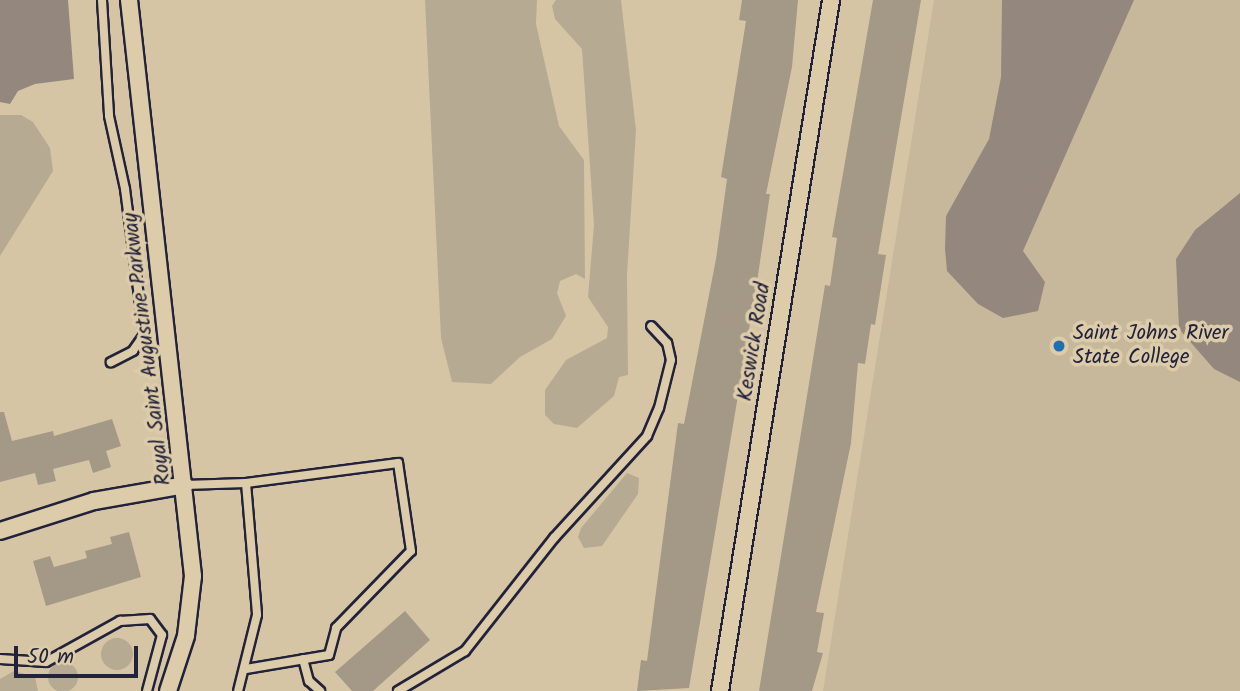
<!DOCTYPE html>
<html>
<head>
<meta charset="utf-8">
<style>
  body { margin:0 }
  #map { position:relative; width:1240px; height:691px; overflow:hidden; background:#d6c5a5; font-family:Kalam,sans-serif }
  div>[style] { position:absolute }
  [style*='--x'] { left:calc(var(--x)*1px); top:calc(var(--y)*1px); width:calc(var(--w)*1px); rotate:calc(var(--a)*1deg) }
  .built>* { inset:0; background:#c7b89c }
  .green>* { inset:0; background:#b7aa93 }
  .round { border-radius:50% }
  .water>* { inset:0; background:#94887e }
  .building>* { inset:0; background:#a49887 }
  .roads { filter:drop-shadow(2px 0 #22223b) drop-shadow(-2px 0 #22223b) drop-shadow(0 2px #22223b) drop-shadow(0 -2px #22223b) }
  .lane>* { height:8px; margin:-4px; padding:0 4px; transform-origin:4px; border-radius:4px; background:#ddcca9 }
  .street>* { height:16px; margin:-8px; padding:0 8px; transform-origin:8px; border-radius:8px; background:#ddcca9 }
  .dots>* { width:19px; height:19px; translate:-50% -50%; box-sizing:border-box; border:4px solid #ddcca9; border-radius:50% }
  span { translate:-50% -50%; white-space:nowrap; text-align:center; line-height:1.15; -webkit-text-stroke:7px #ddcca9; paint-order:stroke }
  .poi-label { font-size:21px; color:#22223b }
  .left { translate:0 -50%; text-align:left }
  .street-label { font-size:21px; color:#22223b }
  .scale { position:absolute; left:14px; top:646px; width:124px; height:32px; box-sizing:border-box; border:4px solid #22223b; border-top:0; padding-left:9px; font-size:21px; line-height:24px; white-space:nowrap; color:#22223b; -webkit-text-stroke:5px #ddcca9; paint-order:stroke }
</style>
</head>
<body>
<div id="map">
  <div class="built">
    <div style="clip-path:polygon(934px 0,1240px 0,1240px 691px,823px 691px)"></div>
  </div>
  <div class="green">
    <div style="clip-path:polygon(425px 0,537px 0,536px 24px,559px 126px,584px 160px,585px 279px,576px 274px,560px 281px,557px 293px,566px 316px,552px 339px,520px 357px,491px 384px,452px 382px,441px 338px)"></div>
    <div style="clip-path:polygon(556px 0,621px 0,636px 130px,627px 275px,628px 375px,619px 377px,614px 396px,577px 428px,554px 424px,545px 415px,545px 390px,566px 360px,607px 338px,608px 327px,588px 297px,594px 225px,582px 49px,555px 19px,552px 6px)"></div>
    <div style="clip-path:polygon(0 115px,21px 115px,33px 122px,50px 148px,53px 171px,0 256px,0 278px)"></div>
    <div style="clip-path:polygon(627px 473px,639px 478px,638px 494px,602px 546px,584px 548px,578px 537px,581px 528px)"></div>
    <div class="round" style="left:101px;top:638px;width:32px;height:32px"></div>
    <div class="round" style="left:48px;top:662px;width:30px;height:30px"></div>
    <div style="clip-path:polygon(14px 671px,35px 677px,38px 691px,0 691px,0 679px)"></div>
  </div>
  <div class="water">
    <div style="clip-path:polygon(0 0,68px 0,74px 79px,35px 84px,18px 91px,10px 104px,0 102px)"></div>
    <div style="clip-path:polygon(1002px 0,1134px 0,1023px 251px,1045px 282px,1038px 311px,1003px 318px,978px 304px,947px 271px,945px 249px,946px 216px,989px 139px,1001px 77px)"></div>
    <div style="clip-path:polygon(1240px 193px,1240px 382px,1214px 369px,1179px 329px,1176px 259px,1195px 230px)"></div>
  </div>
  <div class="building">
    <div style="clip-path:polygon(742px 0,798px 0,792px 67px,766px 194px,770px 194px,757px 282px,689px 688px,637px 691px,641px 660px,647px 661px,678px 423px,684px 424px,716px 259px,727px 179px,721px 177px,746px 21px,739px 20px)"></div>
    <div style="clip-path:polygon(873px 0,921px 0,878px 254px,886px 255px,875px 325px,871px 324px,865px 364px,858px 363px,851px 443px,816px 612px,824px 613px,817px 652px,823px 653px,812px 691px,759px 691px,825px 285px,830px 286px,837px 238px,832px 237px)"></div>
    <div style="clip-path:polygon(0 412px,4px 412px,12px 441px,53px 431px,54px 436px,112px 419px,121px 446px,106px 451px,111px 467px,93px 473px,89px 460px,53px 469px,56px 481px,38px 485px,35px 473px,0 482px)"></div>
    <div style="clip-path:polygon(129px 532px,141px 577px,46px 606px,33px 561px,50px 556px,54px 567px,87px 558px,85px 551px,112px 544px,110px 537px)"></div>
    <div style="clip-path:polygon(405px 611px,430px 640px,373px 691px,352px 691px,335px 672px)"></div>
  </div>
  <div class="roads">
    <div class="lane">
      <div style="--x:102;--y:0;--w:116;--a:86.5"></div>
      <div style="--x:109;--y:116;--w:75;--a:77.6"></div>
      <div style="--x:125;--y:189;--w:147;--a:82.6"></div>
      <div style="--x:144;--y:335;--w:19;--a:125"></div>
      <div style="--x:133;--y:351;--w:25;--a:153"></div>
      <div style="--x:185;--y:485;--w:61;--a:-1.9"></div>
      <div style="--x:246;--y:483;--w:132;--a:85.2"></div>
      <div style="--x:257;--y:615;--w:78;--a:104"></div>
      <div style="--x:0;--y:659;--w:46;--a:3.7"></div>
      <div style="--x:46;--y:662;--w:85;--a:-29"></div>
      <div style="--x:120;--y:621;--w:30;--a:-4"></div>
      <div style="--x:150;--y:619;--w:20;--a:53"></div>
      <div style="--x:162;--y:635;--w:58;--a:105"></div>
      <div style="--x:303;--y:659;--w:23;--a:75"></div>
      <div style="--x:309;--y:681;--w:15;--a:42"></div>
      <div style="--x:246;--y:669;--w:84;--a:-9.6"></div>
      <div style="--x:329;--y:655;--w:28;--a:-75"></div>
      <div style="--x:336;--y:628;--w:107;--a:-45.8"></div>
      <div style="--x:411;--y:551;--w:89;--a:-98.4"></div>
      <div style="--x:398;--y:463;--w:153;--a:172.5"></div>
      <div style="--x:398;--y:691;--w:78;--a:-30.8"></div>
      <div style="--x:465;--y:651;--w:144;--a:-51.8"></div>
      <div style="--x:554;--y:538;--w:138;--a:-47.6"></div>
      <div style="--x:647;--y:436;--w:30;--a:-67"></div>
      <div style="--x:659;--y:408;--w:49;--a:-76"></div>
      <div style="--x:671;--y:360;--w:17;--a:-103"></div>
      <div style="--x:667;--y:343;--w:23;--a:-133"></div>
    </div>
    <div class="street">
      <div style="--x:129;--y:0;--w:580;--a:83.66"></div>
      <div style="--x:193;--y:576;--w:60;--a:96.7"></div>
      <div style="--x:186;--y:636;--w:58;--a:108.1"></div>
      <div style="--x:0;--y:531;--w:99;--a:-17.7"></div>
      <div style="--x:94;--y:501;--w:92;--a:-10"></div>
      <div style="--x:720;--y:691;--w:700;--a:-80.87"></div>
    </div>
  </div>
  <div class="dots">
    <div style="left:1059px;top:346px;background:#1f6fb2"></div>
  </div>
  <div class="poi-label">
    <span class="left" style="left:1073px;top:346px">Saint Johns River<br>State College</span>
  </div>
  <div class="street-label">
    <span style="left:755px;top:342px;rotate:-81deg">Keswick Road</span>
    <span style="left:148px;top:349px;rotate:-97deg">Royal Saint Augustine Parkway</span>
  </div>
  <div class="scale">50 m</div>
</div>
</body>
</html>
